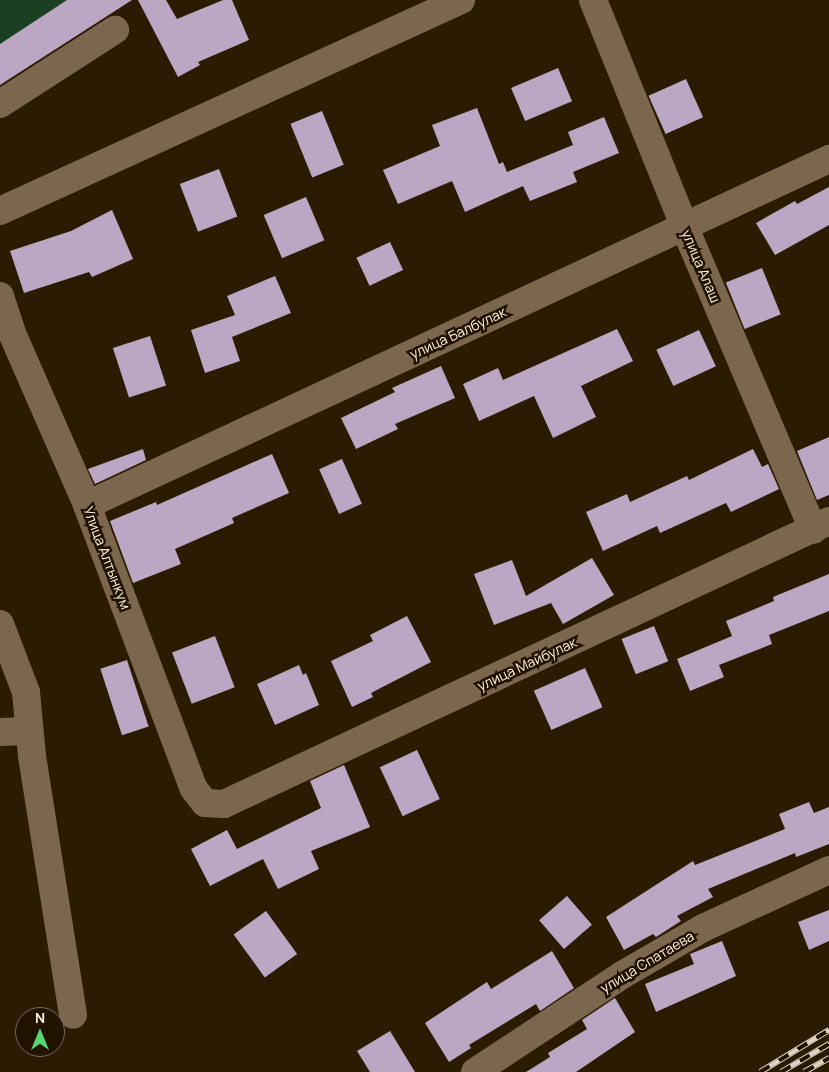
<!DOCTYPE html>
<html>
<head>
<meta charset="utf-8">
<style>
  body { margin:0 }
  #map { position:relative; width:829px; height:1072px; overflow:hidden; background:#2c1b03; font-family:Manrope,sans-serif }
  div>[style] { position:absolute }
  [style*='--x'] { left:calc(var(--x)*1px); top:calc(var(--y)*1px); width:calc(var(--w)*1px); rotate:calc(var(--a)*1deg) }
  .green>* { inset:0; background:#1a3f21 }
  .building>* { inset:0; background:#bba7c3; transform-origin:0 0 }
  .minor>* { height:28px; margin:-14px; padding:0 14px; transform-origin:14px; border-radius:14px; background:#7b674d }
  .rail>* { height:5.5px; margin-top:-2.75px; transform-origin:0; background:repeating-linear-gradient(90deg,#221200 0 11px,#dfd3c3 0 22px); box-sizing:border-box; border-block:1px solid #dfd3c3 }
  span { translate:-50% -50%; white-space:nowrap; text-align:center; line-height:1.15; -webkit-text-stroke:5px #221200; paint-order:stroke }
  .street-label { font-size:14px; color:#fdf1e3 }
  .north { position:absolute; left:15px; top:1007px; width:50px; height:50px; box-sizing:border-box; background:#221200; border:1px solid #7a6b5b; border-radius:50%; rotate:0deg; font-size:14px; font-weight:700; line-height:20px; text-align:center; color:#fdf1e3 }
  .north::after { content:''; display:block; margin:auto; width:18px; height:22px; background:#55d672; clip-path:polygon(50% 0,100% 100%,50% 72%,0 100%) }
</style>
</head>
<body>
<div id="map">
  <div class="green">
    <div style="clip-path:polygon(0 0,69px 0,0 44px)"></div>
  </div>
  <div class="building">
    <div style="clip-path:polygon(67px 0,132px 0,0 85px,0 44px)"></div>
    <div style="clip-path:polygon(138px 0,166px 0,177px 19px,223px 0,232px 0,249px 40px,198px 62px,200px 65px,178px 77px)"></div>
    <div style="left:558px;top:68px;width:36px;height:51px;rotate:67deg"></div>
    <div style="left:686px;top:79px;width:42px;height:41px;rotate:66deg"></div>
    <div style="clip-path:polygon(477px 108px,499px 164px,503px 162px,507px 172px,573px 145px,568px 132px,604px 117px,619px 153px,573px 172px,577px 182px,530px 201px,523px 186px,465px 212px,452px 181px,398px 204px,383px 170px,440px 146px,432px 125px)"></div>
    <div style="left:322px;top:111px;width:58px;height:34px;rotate:68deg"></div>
    <div style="left:219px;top:169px;width:51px;height:42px;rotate:69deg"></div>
    <div style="clip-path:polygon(829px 187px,829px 225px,775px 255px,756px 223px,795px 201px,797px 204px)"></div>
    <div style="left:306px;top:197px;width:47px;height:46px;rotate:67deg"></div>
    <div style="clip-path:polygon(112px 210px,133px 259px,92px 277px,89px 272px,24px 293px,10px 251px,71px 231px)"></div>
    <div style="left:390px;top:242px;width:31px;height:37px;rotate:65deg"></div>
    <div style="left:762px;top:268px;width:50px;height:39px;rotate:68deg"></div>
    <div style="clip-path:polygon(275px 276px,291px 313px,232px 337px,240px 361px,205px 373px,191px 330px,235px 315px,227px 296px)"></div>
    <div style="clip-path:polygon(617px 329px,633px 361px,581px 386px,596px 417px,553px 438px,534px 396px,479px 421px,463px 384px,498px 368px,503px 380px)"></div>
    <div style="left:699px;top:330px;width:40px;height:47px;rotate:65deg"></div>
    <div style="left:150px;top:336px;width:52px;height:39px;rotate:72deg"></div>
    <div style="clip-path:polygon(441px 366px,455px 398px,395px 424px,398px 429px,356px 449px,341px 418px,395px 392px,392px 388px)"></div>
    <div style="clip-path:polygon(829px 437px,829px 495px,817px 500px,797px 451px)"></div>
    <div style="clip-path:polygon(143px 449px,146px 460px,95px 484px,88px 469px)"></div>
    <div style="clip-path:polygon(753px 449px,762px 467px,768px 464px,779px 489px,731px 512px,726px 503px,660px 533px,657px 526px,603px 551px,586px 512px,627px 494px,630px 502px,687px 476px,689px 480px)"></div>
    <div style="clip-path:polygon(272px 454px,289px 493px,232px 518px,234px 523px,175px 549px,181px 564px,133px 583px,110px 521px,156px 502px,157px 505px)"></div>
    <div style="left:342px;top:459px;width:49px;height:25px;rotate:66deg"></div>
    <div style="clip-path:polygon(592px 558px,614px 595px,563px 624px,551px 603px,494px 625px,474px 574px,512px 560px,526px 596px)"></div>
    <div style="clip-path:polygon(829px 574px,829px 611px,769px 635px,772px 644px,719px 665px,724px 677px,690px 691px,677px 659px,732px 636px,726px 621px,774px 601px,773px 597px)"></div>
    <div style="clip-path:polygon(407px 616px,431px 662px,371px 693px,373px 697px,352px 707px,331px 661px,373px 641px,370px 635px)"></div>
    <div style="left:654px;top:626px;width:38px;height:35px;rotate:68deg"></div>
    <div style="left:215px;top:636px;width:55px;height:46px;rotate:69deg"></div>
    <div style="left:127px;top:660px;width:70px;height:28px;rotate:72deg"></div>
    <div style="clip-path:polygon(299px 665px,303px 675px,306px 673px,319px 705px,275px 725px,257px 684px)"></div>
    <div style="left:585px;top:668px;width:43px;height:56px;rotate:66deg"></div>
    <div style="left:417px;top:750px;width:54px;height:41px;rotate:65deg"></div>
    <div style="clip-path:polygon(344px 765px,370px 827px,311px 851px,319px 869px,278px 889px,263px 859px,210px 886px,191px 849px,227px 830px,237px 849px,321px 808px,310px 781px)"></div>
    <div style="clip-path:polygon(809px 802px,814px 813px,829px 807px,829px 844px,796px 857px,795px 853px,708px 889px,713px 897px,677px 916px,681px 921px,656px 937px,653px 934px,624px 950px,606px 917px,693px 861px,695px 865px,785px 829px,779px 814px)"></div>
    <div style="left:567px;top:896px;width:38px;height:37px;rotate:49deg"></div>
    <div style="clip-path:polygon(829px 910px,829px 941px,809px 950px,798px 922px)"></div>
    <div style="left:266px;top:911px;width:53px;height:40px;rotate:54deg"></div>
    <div style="clip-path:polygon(722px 941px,736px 976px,656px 1012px,645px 984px,694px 964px,690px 954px)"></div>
    <div style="clip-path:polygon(552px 951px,574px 988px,540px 1011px,536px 1004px,469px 1045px,471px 1048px,449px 1062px,425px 1023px,487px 982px,491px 989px)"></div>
    <div style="clip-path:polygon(615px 998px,635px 1032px,576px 1072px,526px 1072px,550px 1057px,548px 1053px,587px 1029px,582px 1020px)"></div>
    <div style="clip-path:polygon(390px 1031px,415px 1072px,370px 1072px,357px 1051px)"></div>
  </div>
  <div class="minor">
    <div style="--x:593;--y:0;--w:246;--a:68"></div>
    <div style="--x:685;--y:228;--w:328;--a:67"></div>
    <div style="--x:0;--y:104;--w:137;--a:-32.8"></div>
    <div style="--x:0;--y:211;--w:507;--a:-24.59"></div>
    <div style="--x:0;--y:296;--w:39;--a:72"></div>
    <div style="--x:12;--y:333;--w:188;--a:66.4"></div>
    <div style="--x:87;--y:505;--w:303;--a:69.4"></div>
    <div style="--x:194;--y:789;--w:18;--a:52"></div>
    <div style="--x:205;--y:803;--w:19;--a:3"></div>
    <div style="--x:224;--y:804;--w:668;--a:-25.07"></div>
    <div style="--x:87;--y:505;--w:819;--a:-25"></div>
    <div style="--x:0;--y:624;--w:73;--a:69.1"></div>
    <div style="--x:26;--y:692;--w:64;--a:84.6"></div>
    <div style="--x:32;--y:756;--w:262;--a:81"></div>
    <div style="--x:0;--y:732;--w:28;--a:-2"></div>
    <div style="--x:475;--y:1072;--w:176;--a:-33.4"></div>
    <div style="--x:622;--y:975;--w:94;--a:-30.1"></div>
    <div style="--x:703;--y:928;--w:139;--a:-24.7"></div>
  </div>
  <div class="rail">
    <div style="--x:760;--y:1072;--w:81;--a:-31.3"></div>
    <div style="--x:781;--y:1072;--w:56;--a:-30.3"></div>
    <div style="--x:804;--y:1072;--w:29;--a:-29"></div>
  </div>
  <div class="street-label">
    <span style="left:701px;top:266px;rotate:67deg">улица Алаш</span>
    <span style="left:458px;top:333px;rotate:-25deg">улица Балбулак</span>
    <span style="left:107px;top:558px;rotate:69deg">Улица Алтынкум</span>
    <span style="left:527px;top:664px;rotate:-25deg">улица Майбулак</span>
    <span style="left:647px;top:962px;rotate:-31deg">улица Спатаева</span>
  </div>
  <div class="north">N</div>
</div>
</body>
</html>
